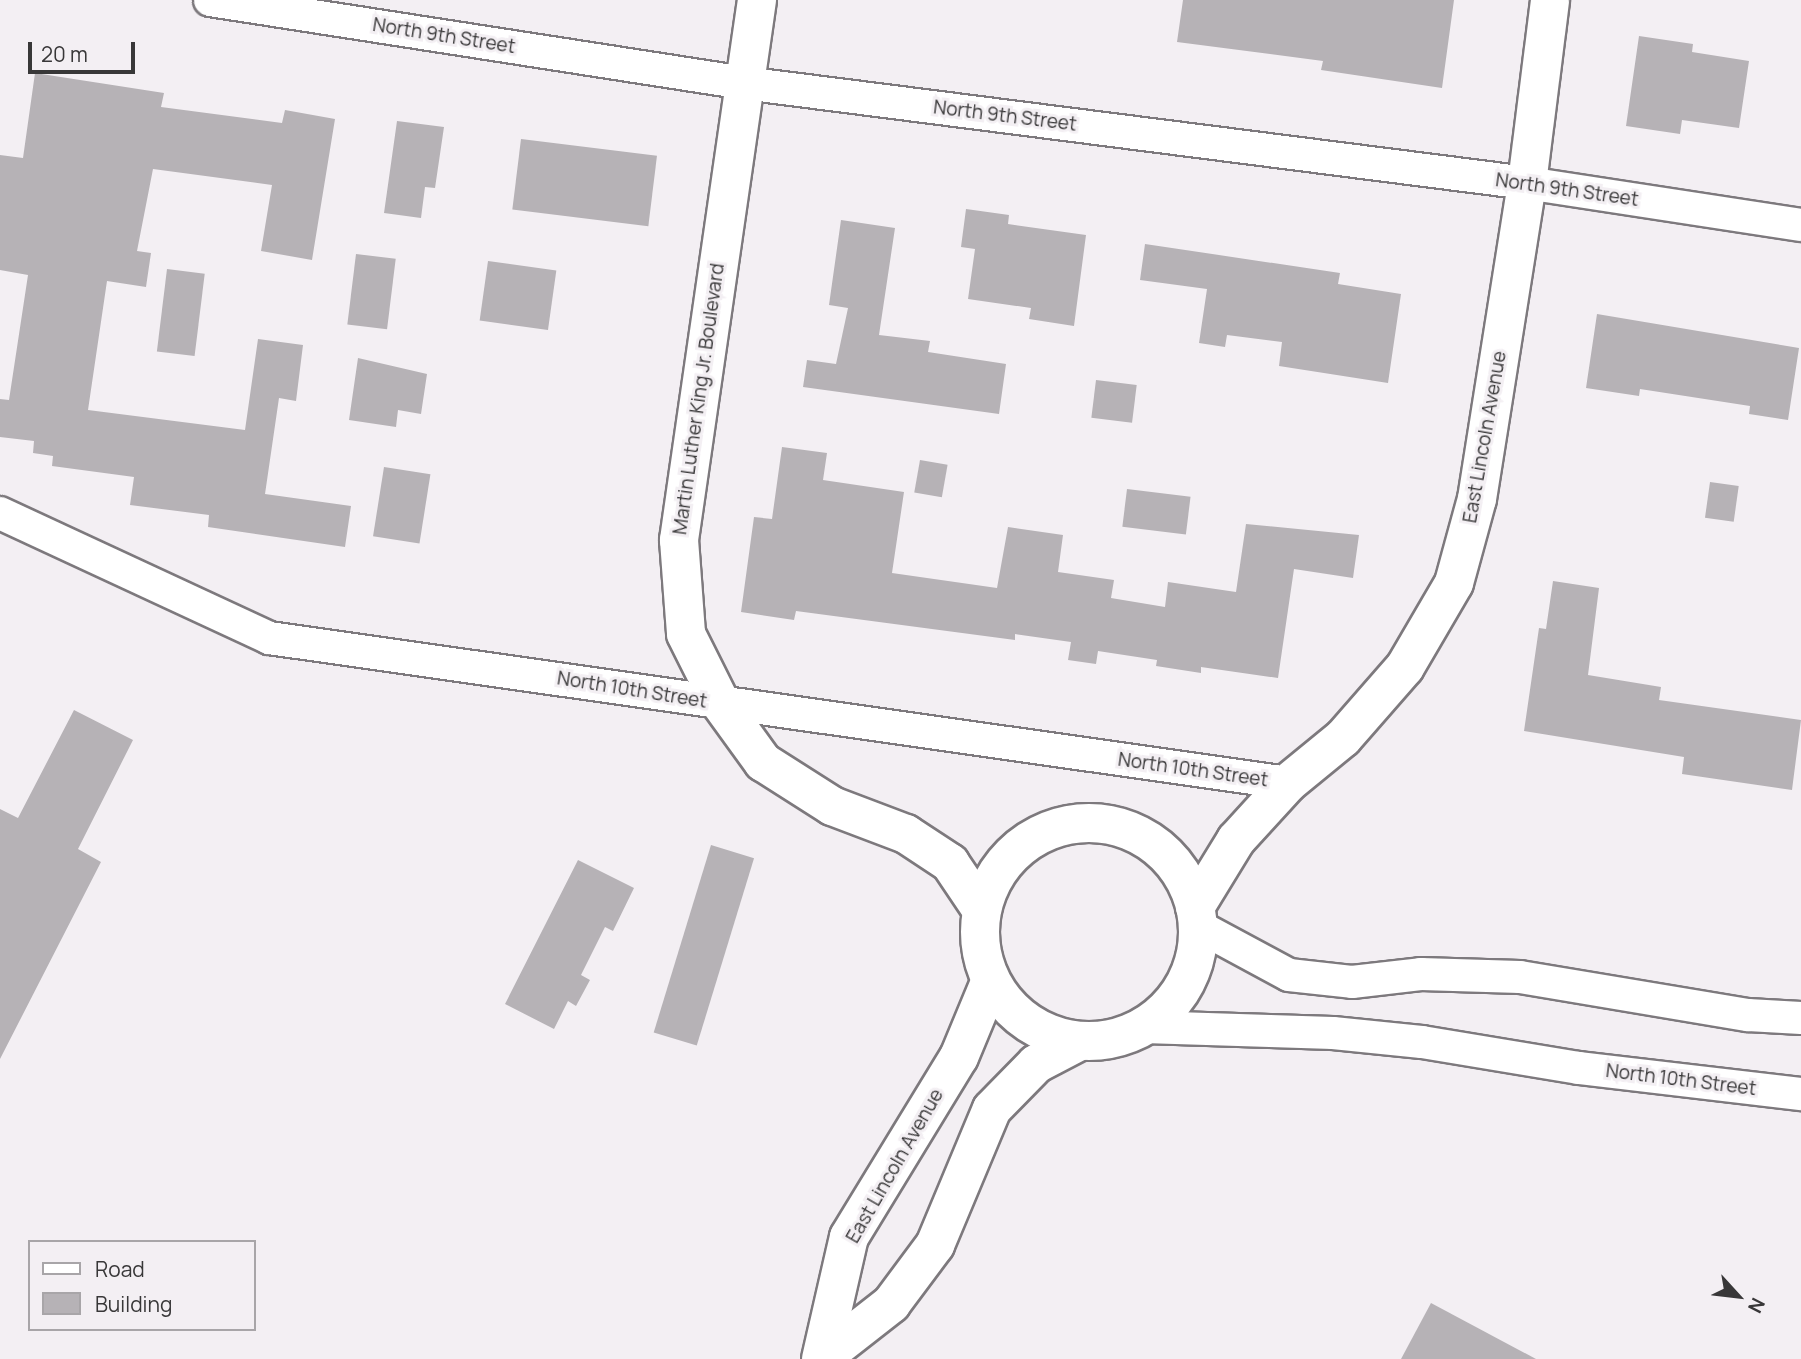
<!DOCTYPE html>
<html>
<head>
<meta charset="utf-8">
<style>
  body { margin:0 }
  #map { position:relative; width:1801px; height:1359px; overflow:hidden; background:#f3eff3; font-family:Manrope,sans-serif }
  div>[style] { position:absolute }
  [style*='--x'] { left:calc(var(--x)*1px); top:calc(var(--y)*1px); width:calc(var(--w)*1px); rotate:calc(var(--a)*1deg) }
  .building>* { inset:0; background:#b6b2b6; transform-origin:0 0 }
  .roads { filter:drop-shadow(2px 0 #7d797d) drop-shadow(-2px 0 #7d797d) drop-shadow(0 2px #7d797d) drop-shadow(0 -2px #7d797d) }
  .street>* { height:32px; margin:-16px; padding:0 16px; transform-origin:16px; border-radius:16px; background:#fff }
  .secondary>* { height:38px; margin:-19px; padding:0 19px; transform-origin:19px; border-radius:19px; background:#fff }
  .secondary>.ring { margin:-19px; padding:0; box-sizing:content-box; background:none; border:38px solid #fff; border-radius:50% }
  span { translate:-50% -50%; white-space:nowrap; text-align:center; line-height:1.15; -webkit-text-stroke:6px #f3eff3; paint-order:stroke }
  .street-label { font-size:19px; color:#383738 }
  .legend { position:absolute; left:28px; top:1240px; width:228px; height:91px; box-sizing:border-box; background:#f3eff3; border:2px solid #a8a5a8; margin:0; padding:9px 12px; list-style:none; font-size:21px; color:#383738 }
  .legend li { display:flex; align-items:center; gap:14px; height:35px }
  .legend b { width:35px; border:2px solid #a8a5a8 }
  .north { position:absolute; left:1703px; top:1261px; width:70px; height:70px; -webkit-text-stroke:5px #f3eff3; paint-order:stroke; rotate:117deg; font-size:19px; font-weight:700; line-height:28px; text-align:center; color:#383738 }
  .north::after { content:''; display:block; margin:auto; width:24px; height:32px; background:#383738; clip-path:polygon(50% 0,100% 100%,50% 72%,0 100%) }
  .scale { position:absolute; left:28px; top:42px; width:107px; height:32px; box-sizing:border-box; border:4px solid #383738; border-top:0; padding-left:9px; font-size:21px; line-height:24px; white-space:nowrap; color:#383738; -webkit-text-stroke:5px #f3eff3; paint-order:stroke }
</style>
</head>
<body>
<div id="map">
  <div class="building">
    <div style="clip-path:polygon(1183px 0,1454px 0,1442px 88px,1321px 70px,1323px 61px,1177px 42px)"></div>
    <div style="clip-path:polygon(1639px 36px,1693px 44px,1692px 52px,1749px 61px,1739px 128px,1682px 120px,1680px 134px,1626px 126px)"></div>
    <div style="clip-path:polygon(35px 73px,164px 93px,161px 107px,282px 123px,285px 110px,335px 119px,312px 260px,261px 251px,272px 185px,153px 169px,137px 251px,151px 253px,146px 287px,107px 281px,88px 410px,245px 430px,258px 339px,303px 345px,296px 401px,279px 398px,265px 494px,351px 506px,345px 547px,208px 527px,209px 515px,130px 505px,134px 477px,52px 466px,53px 456px,33px 453px,34px 441px,0 437px,0 399px,9px 400px,28px 275px,0 270px,0 155px,23px 158px)"></div>
    <div style="clip-path:polygon(397px 121px,444px 127px,435px 188px,425px 187px,421px 218px,384px 213px)"></div>
    <div style="left:521px;top:139px;width:137px;height:71px;rotate:7deg"></div>
    <div style="clip-path:polygon(966px 209px,1009px 215px,1008px 224px,1086px 235px,1074px 326px,1029px 319px,1031px 308px,968px 299px,975px 249px,961px 247px)"></div>
    <div style="clip-path:polygon(841px 220px,895px 228px,879px 335px,930px 341px,928px 352px,1006px 364px,999px 414px,803px 387px,807px 360px,836px 364px,848px 308px,829px 305px)"></div>
    <div style="clip-path:polygon(1145px 244px,1340px 273px,1338px 284px,1401px 294px,1388px 383px,1279px 366px,1282px 342px,1227px 335px,1225px 347px,1199px 343px,1207px 289px,1140px 280px)"></div>
    <div style="left:356px;top:254px;width:40px;height:71px;rotate:7deg"></div>
    <div style="left:488px;top:261px;width:69px;height:60px;rotate:8deg"></div>
    <div style="left:167px;top:269px;width:38px;height:83px;rotate:7deg"></div>
    <div style="clip-path:polygon(1597px 314px,1799px 348px,1788px 420px,1749px 414px,1750px 406px,1640px 389px,1639px 396px,1586px 388px)"></div>
    <div style="clip-path:polygon(358px 358px,427px 374px,421px 414px,398px 410px,396px 427px,349px 420px)"></div>
    <div style="left:1096px;top:380px;width:41px;height:38px;rotate:7deg"></div>
    <div style="clip-path:polygon(782px 447px,827px 453px,823px 480px,904px 492px,892px 573px,997px 588px,1008px 527px,1063px 535px,1058px 572px,1114px 580px,1111px 598px,1165px 607px,1168px 582px,1236px 592px,1246px 524px,1359px 535px,1353px 578px,1294px 569px,1278px 678px,1201px 667px,1201px 673px,1156px 666px,1157px 660px,1098px 651px,1096px 664px,1068px 660px,1071px 642px,1015px 634px,1015px 640px,796px 611px,794px 620px,741px 612px,754px 517px,772px 519px)"></div>
    <div style="left:920px;top:460px;width:28px;height:33px;rotate:10deg"></div>
    <div style="left:384px;top:467px;width:47px;height:70px;rotate:9deg"></div>
    <div style="left:1710px;top:482px;width:29px;height:36px;rotate:8deg"></div>
    <div style="left:1127px;top:489px;width:64px;height:38px;rotate:7deg"></div>
    <div style="clip-path:polygon(1553px 581px,1599px 588px,1588px 675px,1661px 687px,1659px 700px,1801px 720px,1792px 790px,1682px 774px,1684px 757px,1524px 731px,1539px 628px,1546px 629px)"></div>
    <div style="clip-path:polygon(74px 710px,133px 740px,78px 849px,101px 862px,0 1059px,0 809px,18px 818px)"></div>
    <div style="left:711px;top:845px;width:45px;height:196px;rotate:17deg"></div>
    <div style="clip-path:polygon(578px 860px,634px 888px,613px 931px,605px 927px,581px 975px,590px 980px,576px 1006px,568px 1001px,554px 1029px,505px 1004px)"></div>
    <div style="clip-path:polygon(1431px 1303px,1536px 1359px,1401px 1359px)"></div>
  </div>
  <div class="roads">
    <div class="street">
      <div style="--x:210;--y:0;--w:540;--a:8.83"></div>
      <div style="--x:744;--y:83;--w:789;--a:7.28"></div>
      <div style="--x:1527;--y:183;--w:277;--a:8.7"></div>
      <div style="--x:0;--y:513;--w:297;--a:24.9"></div>
      <div style="--x:269;--y:638;--w:1029;--a:8.1"></div>
      <div style="--x:1198;--y:926;--w:103;--a:28.3"></div>
      <div style="--x:1289;--y:975;--w:63;--a:6.3"></div>
      <div style="--x:1352;--y:982;--w:69;--a:-6.6"></div>
      <div style="--x:1421;--y:974;--w:99;--a:1.7"></div>
      <div style="--x:1520;--y:977;--w:231;--a:9.5"></div>
      <div style="--x:1748;--y:1015;--w:53;--a:3.2"></div>
      <div style="--x:1144;--y:1027;--w:189;--a:1.8"></div>
      <div style="--x:1333;--y:1033;--w:89;--a:5.8"></div>
      <div style="--x:1422;--y:1042;--w:159;--a:9.4"></div>
      <div style="--x:1579;--y:1068;--w:224;--a:6.7"></div>
    </div>
    <div class="secondary">
      <div style="--x:757;--y:0;--w:546;--a:98.22"></div>
      <div style="--x:679;--y:540;--w:94;--a:85.7"></div>
      <div style="--x:686;--y:634;--w:78;--a:63.4"></div>
      <div style="--x:721;--y:704;--w:72;--a:54.1"></div>
      <div style="--x:763;--y:762;--w:82;--a:32.5"></div>
      <div style="--x:832;--y:806;--w:79;--a:20.7"></div>
      <div style="--x:906;--y:834;--w:53;--a:33.4"></div>
      <div style="--x:950;--y:863;--w:55;--a:56"></div>
      <div class="ring" style="left:980px;top:823px;width:180px;height:180px"></div>
      <div style="--x:1195;--y:907;--w:79;--a:-58.5"></div>
      <div style="--x:1236;--y:840;--w:77;--a:-47.6"></div>
      <div style="--x:1288;--y:783;--w:71;--a:-39.3"></div>
      <div style="--x:1343;--y:738;--w:94;--a:-48.9"></div>
      <div style="--x:1405;--y:667;--w:97;--a:-59.7"></div>
      <div style="--x:1454;--y:583;--w:87;--a:-74.7"></div>
      <div style="--x:1477;--y:499;--w:320;--a:-81"></div>
      <div style="--x:1527;--y:183;--w:184;--a:-82.8"></div>
      <div style="--x:822;--y:1358;--w:88;--a:-38"></div>
      <div style="--x:891;--y:1304;--w:74;--a:-53.3"></div>
      <div style="--x:935;--y:1245;--w:147;--a:-67.3"></div>
      <div style="--x:992;--y:1109;--w:63;--a:-45.6"></div>
      <div style="--x:1036;--y:1064;--w:47;--a:-27.6"></div>
      <div style="--x:821;--y:1359;--w:125;--a:-77.1"></div>
      <div style="--x:849;--y:1237;--w:211;--a:-58.6"></div>
      <div style="--x:959;--y:1057;--w:81;--a:-67.5"></div>
    </div>
  </div>
  <div class="street-label">
    <span style="left:444px;top:36px;rotate:9deg">North 9th Street</span>
    <span style="left:1005px;top:116px;rotate:7deg">North 9th Street</span>
    <span style="left:1567px;top:190px;rotate:8deg">North 9th Street</span>
    <span style="left:699px;top:399px;rotate:-82deg">Martin Luther King Jr. Boulevard</span>
    <span style="left:1485px;top:437px;rotate:-80deg">East Lincoln Avenue</span>
    <span style="left:632px;top:690px;rotate:9deg">North 10th Street</span>
    <span style="left:1193px;top:770px;rotate:8deg">North 10th Street</span>
    <span style="left:1681px;top:1080px;rotate:7deg">North 10th Street</span>
    <span style="left:895px;top:1166px;rotate:-60deg">East Lincoln Avenue</span>
  </div>
  <ul class="legend">
  <li><b style="height:9px;background:#fff"></b>Road</li>
  <li><b style="height:19px;background:#b6b2b6"></b>Building</li>
  </ul>
  <div class="north">N</div>
  <div class="scale">20 m</div>
</div>
</body>
</html>
